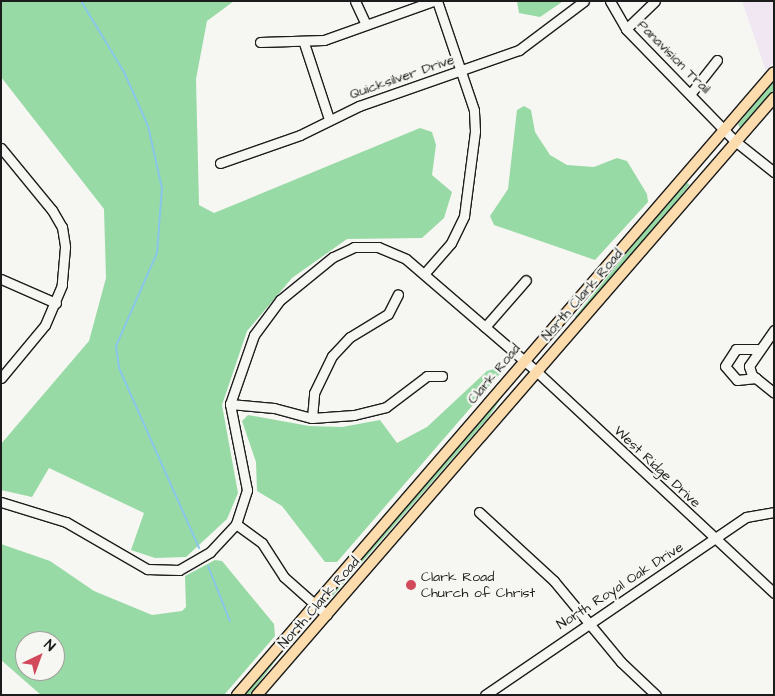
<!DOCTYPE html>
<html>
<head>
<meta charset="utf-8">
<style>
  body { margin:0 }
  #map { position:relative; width:775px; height:696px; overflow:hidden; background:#f6f6f2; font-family:"Architects Daughter",sans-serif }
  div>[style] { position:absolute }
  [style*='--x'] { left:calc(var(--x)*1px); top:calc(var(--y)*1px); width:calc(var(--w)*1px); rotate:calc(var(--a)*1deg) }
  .built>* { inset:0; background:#f0e7f2 }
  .green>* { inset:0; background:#98daa5; transform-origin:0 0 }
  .stream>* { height:2px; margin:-1px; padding:0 1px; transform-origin:1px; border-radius:1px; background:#88c7e9 }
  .roads { filter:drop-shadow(1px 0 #1c1c1c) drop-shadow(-1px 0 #1c1c1c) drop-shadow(0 1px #1c1c1c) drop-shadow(0 -1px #1c1c1c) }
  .minor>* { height:9px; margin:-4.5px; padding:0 4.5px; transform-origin:4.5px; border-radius:4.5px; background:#f6f6f2 }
  .major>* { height:10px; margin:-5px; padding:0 5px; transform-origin:5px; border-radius:5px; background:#fcdcac }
  .dots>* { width:14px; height:14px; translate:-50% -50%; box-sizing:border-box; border:2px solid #f6f6f2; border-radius:50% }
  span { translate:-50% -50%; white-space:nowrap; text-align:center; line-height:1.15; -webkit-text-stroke:4.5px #f6f6f2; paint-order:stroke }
  .street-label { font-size:14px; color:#1c1c1c }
  .poi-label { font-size:14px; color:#1c1c1c }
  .left { translate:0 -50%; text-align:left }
  .frame { position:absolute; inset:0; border:2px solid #1c1c1c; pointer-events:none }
  .north { position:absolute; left:15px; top:631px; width:50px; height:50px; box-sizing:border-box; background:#f6f6f2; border:1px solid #9f9f9c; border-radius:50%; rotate:42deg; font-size:14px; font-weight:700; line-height:20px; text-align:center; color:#1c1c1c }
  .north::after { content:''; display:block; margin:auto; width:18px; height:22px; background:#d1495b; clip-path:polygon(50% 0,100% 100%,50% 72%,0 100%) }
</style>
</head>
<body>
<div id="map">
  <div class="built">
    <div style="clip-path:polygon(742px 1px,774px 1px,774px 62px,766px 71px)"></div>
  </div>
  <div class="green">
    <div style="clip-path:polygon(1px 1px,234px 1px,207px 21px,196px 79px,199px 205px,214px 213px,420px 128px,432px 132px,436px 145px,432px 175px,452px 192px,444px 218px,422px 238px,347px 239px,292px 278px,247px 331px,222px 405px,238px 493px,227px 519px,186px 557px,155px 558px,131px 550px,144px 513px,49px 468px,32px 497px,1px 490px,1px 444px,89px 341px,106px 278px,104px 209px,1px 77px)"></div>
    <div style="clip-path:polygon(517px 1px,562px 1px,562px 2px,540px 17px,519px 13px)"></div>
    <div style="clip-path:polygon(774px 80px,774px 90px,740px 128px,738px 124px)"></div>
    <div style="clip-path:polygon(524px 106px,531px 110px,535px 132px,550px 155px,567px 165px,594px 167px,617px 158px,627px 161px,647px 194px,648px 202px,595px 260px,494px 225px,490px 216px,508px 189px,517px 110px)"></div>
    <div style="left:685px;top:181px;width:6px;height:175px;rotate:39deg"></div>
    <div style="clip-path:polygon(500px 367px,505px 368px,337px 562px,325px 562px,282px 506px,257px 491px,256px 462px,242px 421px,248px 415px,309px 426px,342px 427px,380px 420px,397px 443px,427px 427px,487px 371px)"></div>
    <div style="clip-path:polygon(499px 395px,502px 397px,488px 418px,329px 600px,326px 597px)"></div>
    <div style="clip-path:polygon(evenodd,1px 544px,50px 561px,94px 591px,152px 615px,182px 611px,186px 607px,185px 576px,215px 560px,222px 561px,274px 624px,275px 636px,224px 695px,41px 695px,1px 660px,1px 544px,25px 641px,55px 641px,55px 671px,25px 671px,25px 641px)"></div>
    <div style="clip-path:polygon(308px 617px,250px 695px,241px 695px)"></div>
  </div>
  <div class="stream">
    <div style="--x:81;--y:1;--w:83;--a:58.8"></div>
    <div style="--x:124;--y:72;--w:59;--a:66"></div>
    <div style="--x:148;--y:126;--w:64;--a:77.3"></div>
    <div style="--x:162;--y:188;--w:65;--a:94.4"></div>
    <div style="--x:157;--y:253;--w:102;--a:113.8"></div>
    <div style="--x:116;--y:346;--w:22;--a:82"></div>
    <div style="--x:119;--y:368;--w:197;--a:66"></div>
    <div style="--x:208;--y:566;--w:59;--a:68.2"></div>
  </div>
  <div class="roads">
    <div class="minor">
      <div style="--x:355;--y:1;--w:26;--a:65"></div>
      <div style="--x:610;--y:1;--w:32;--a:60"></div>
      <div style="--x:626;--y:29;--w:156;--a:45.8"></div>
      <div style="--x:735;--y:141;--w:50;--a:38.5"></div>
      <div style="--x:626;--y:29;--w:40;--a:-44"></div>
      <div style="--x:260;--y:42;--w:64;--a:-1.8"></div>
      <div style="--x:324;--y:40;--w:116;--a:-19.7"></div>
      <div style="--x:304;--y:43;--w:80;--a:71.8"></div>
      <div style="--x:691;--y:93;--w:42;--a:-51.8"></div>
      <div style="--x:1;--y:148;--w:80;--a:50.6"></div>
      <div style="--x:52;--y:210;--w:20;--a:60"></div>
      <div style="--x:62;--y:227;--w:20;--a:81"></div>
      <div style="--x:65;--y:247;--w:38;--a:95"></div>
      <div style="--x:62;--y:285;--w:43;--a:113"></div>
      <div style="--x:45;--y:325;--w:69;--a:129.7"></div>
      <div style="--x:220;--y:163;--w:85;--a:-19.3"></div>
      <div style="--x:300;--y:135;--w:66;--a:-26.2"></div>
      <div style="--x:359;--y:106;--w:170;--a:-19.3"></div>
      <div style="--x:519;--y:50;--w:81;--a:-37"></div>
      <div style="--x:424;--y:274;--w:41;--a:-48.9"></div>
      <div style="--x:451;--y:243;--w:30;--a:-64"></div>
      <div style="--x:464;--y:216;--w:86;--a:-82.6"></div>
      <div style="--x:475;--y:131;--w:21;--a:-93"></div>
      <div style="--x:474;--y:110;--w:115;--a:-108.7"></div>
      <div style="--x:1;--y:279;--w:60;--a:23.6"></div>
      <div style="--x:485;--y:327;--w:62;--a:-48.9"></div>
      <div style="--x:774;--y:330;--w:44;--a:124.8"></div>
      <div style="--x:749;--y:366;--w:9;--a:72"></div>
      <div style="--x:752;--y:375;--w:28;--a:39"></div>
      <div style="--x:756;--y:378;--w:19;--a:174"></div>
      <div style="--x:737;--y:380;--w:18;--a:-131"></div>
      <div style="--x:725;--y:366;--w:20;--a:-57"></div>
      <div style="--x:736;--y:349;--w:21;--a:0"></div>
      <div style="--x:230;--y:404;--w:44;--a:5.2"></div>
      <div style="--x:274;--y:408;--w:39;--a:15"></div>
      <div style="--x:312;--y:418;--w:42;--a:-4.1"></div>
      <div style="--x:354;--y:415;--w:33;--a:-14"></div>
      <div style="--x:386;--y:407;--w:51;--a:-37.1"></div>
      <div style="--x:427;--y:376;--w:15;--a:0"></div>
      <div style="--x:312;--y:418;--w:25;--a:-85"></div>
      <div style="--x:314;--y:393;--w:41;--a:-64.1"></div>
      <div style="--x:332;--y:356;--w:26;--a:-47"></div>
      <div style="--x:350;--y:337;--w:44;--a:-31.2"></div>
      <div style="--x:388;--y:314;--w:22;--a:-63"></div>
      <div style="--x:1;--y:502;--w:68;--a:17.1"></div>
      <div style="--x:66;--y:522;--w:94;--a:30.1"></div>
      <div style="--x:147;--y:569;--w:32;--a:2"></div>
      <div style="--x:179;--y:570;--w:36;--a:-30"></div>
      <div style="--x:210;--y:552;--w:38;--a:-47"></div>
      <div style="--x:236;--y:524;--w:36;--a:-72"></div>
      <div style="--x:247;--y:490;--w:88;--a:-101.2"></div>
      <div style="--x:230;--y:404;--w:73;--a:-70.8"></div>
      <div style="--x:254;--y:335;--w:44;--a:-53.4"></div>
      <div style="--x:280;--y:300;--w:68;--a:-39.1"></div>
      <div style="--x:333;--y:257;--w:23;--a:-25"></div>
      <div style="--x:354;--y:247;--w:24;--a:0"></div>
      <div style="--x:378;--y:247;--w:30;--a:23"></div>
      <div style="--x:406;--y:259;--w:170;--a:40.7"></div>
      <div style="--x:535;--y:370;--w:327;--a:43"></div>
      <div style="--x:479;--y:512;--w:102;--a:42.6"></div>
      <div style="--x:554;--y:581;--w:105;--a:50.4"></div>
      <div style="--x:621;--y:662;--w:48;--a:43.3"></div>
      <div style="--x:236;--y:524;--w:32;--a:36"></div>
      <div style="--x:262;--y:543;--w:40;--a:57.1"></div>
      <div style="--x:284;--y:577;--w:57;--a:41.5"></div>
      <div style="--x:485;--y:695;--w:316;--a:-34.3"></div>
      <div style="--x:746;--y:517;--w:28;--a:-10"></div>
    </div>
    <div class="major">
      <div style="--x:237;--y:695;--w:822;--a:-49.24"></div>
      <div style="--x:257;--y:695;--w:790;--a:-49.11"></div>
    </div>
  </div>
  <div class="dots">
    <div style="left:411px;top:585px;background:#d1495b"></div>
  </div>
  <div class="street-label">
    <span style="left:674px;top:57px;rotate:45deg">Panavision Trail</span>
    <span style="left:402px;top:77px;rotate:-19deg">Quicksilver Drive</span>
    <span style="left:582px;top:295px;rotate:-49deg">North Clark Road</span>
    <span style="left:494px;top:374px;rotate:-50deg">Clark Road</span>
    <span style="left:657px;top:467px;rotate:43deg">West Ridge Drive</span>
    <span style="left:620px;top:586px;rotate:-33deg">North Royal Oak Drive</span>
    <span style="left:319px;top:603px;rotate:-49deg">North Clark Road</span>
  </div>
  <div class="poi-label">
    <span class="left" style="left:421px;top:585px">Clark Road<br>Church of Christ</span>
  </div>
  <div class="frame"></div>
  <div class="north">N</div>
</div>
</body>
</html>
